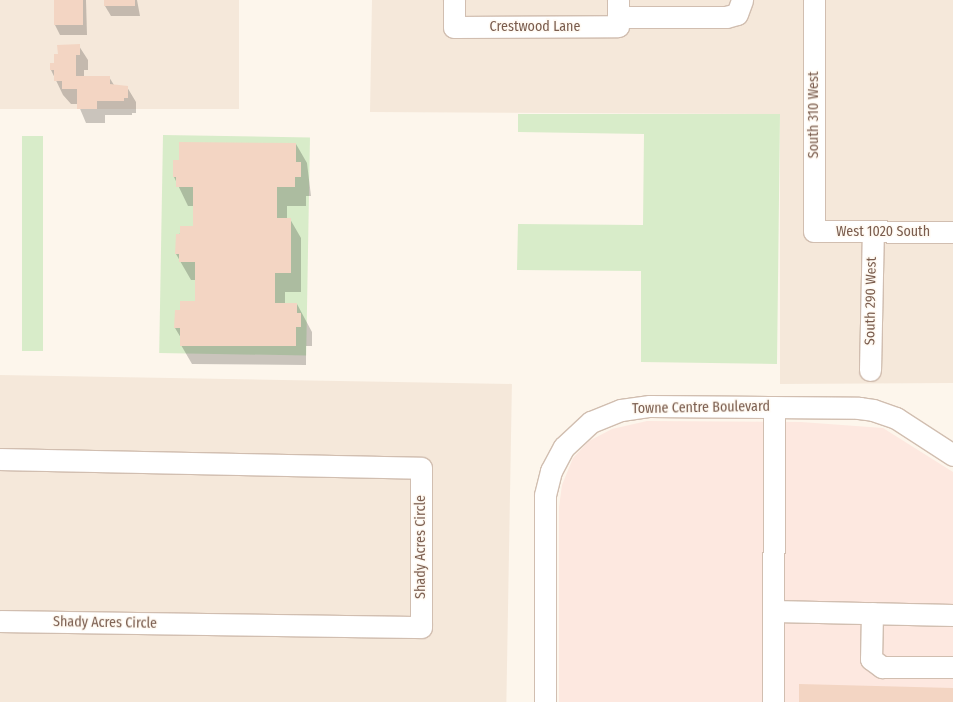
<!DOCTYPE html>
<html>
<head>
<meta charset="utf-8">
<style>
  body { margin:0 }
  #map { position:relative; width:953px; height:702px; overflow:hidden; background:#fdf6ec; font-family:"Fira Sans Condensed",sans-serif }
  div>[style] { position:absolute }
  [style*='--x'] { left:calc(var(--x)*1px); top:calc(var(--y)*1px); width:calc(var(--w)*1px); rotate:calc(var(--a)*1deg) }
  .residential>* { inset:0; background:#f5e8da; transform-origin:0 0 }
  .commercial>* { inset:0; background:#fde8e0 }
  .green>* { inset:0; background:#d8ecc9; transform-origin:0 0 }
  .shadow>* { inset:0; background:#0003 }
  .building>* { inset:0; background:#f3d5c3; transform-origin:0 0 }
  .roads { filter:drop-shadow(1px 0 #d1beb0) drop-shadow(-1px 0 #d1beb0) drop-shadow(0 1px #d1beb0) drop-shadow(0 -1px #d1beb0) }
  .minor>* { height:21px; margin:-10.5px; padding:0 10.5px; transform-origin:10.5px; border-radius:10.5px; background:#fff }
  span { translate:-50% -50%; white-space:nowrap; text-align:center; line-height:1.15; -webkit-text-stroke:3px #fffaf3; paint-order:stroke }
  .street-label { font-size:14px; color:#7a5c4d }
</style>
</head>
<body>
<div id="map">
  <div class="residential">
    <div style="left:0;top:0;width:239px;height:109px"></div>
    <div style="clip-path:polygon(372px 0,953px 0,953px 383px,780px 384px,780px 114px,370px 112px)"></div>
    <div style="left:0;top:375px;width:512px;height:327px;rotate:1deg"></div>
  </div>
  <div class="commercial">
    <div style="clip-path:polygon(647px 421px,801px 422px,883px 428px,953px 472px,953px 702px,559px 702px,559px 507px,562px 485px,573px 458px,589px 441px,612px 429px)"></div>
  </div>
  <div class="green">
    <div style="clip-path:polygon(518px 114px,780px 114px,777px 364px,641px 362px,641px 271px,517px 270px,518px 224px,643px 225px,644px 134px,518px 132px)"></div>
    <div style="left:163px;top:135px;width:147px;height:218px;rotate:1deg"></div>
    <div style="left:22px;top:136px;width:21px;height:215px"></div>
  </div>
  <div class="shadow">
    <div style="clip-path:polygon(55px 0,86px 0,87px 35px,60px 35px,55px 25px)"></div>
    <div style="clip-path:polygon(105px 0,137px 0,140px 16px,111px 16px,105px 6px)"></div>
    <div style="clip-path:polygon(79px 46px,88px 60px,88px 70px,84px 70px,84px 77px,109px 77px,114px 85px,127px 87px,136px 102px,136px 113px,132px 113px,132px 115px,105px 115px,105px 123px,86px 123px,78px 104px,71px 104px,63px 95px,51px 70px,51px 64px,55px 64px,59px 55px)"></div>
    <div style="clip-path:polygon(296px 144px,307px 163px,311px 196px,306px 196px,306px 206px,287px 206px,287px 219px,290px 219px,301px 238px,301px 292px,285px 292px,285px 304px,297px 304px,312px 332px,312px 346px,306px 346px,306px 365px,192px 364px,181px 345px,181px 338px,175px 328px,181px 311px,196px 302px,196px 280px,191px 280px,176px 254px,177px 235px,194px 227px,194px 206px,188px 206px,174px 177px)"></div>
  </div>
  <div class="building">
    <div style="left:54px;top:0;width:29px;height:25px"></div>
    <div style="left:104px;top:0;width:31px;height:6px"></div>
    <div style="clip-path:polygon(80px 44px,80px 55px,76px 55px,76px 76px,110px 76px,110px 84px,128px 86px,128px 98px,124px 98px,124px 101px,97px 101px,97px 109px,77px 109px,77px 89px,62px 89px,62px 81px,54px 81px,54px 70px,50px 70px,50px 63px,54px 63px,54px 54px,58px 54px,57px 45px)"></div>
    <div style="clip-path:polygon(179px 142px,296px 143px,296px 162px,301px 162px,301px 177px,295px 177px,295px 187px,277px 187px,277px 218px,291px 218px,291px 273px,275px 273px,275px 303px,297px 303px,297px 313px,301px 313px,301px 327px,296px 327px,296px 346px,180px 346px,180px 328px,174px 328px,175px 310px,180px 310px,180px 301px,195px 301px,195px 262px,179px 262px,179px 254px,175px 254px,176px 234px,180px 234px,180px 226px,193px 226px,193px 187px,176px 187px,176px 177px,173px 177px,173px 160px,179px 160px)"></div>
    <div style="clip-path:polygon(799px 684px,953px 688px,953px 702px,799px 702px)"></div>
  </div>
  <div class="roads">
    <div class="minor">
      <div style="--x:454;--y:0;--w:27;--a:90"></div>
      <div style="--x:454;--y:27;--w:164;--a:-0.3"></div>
      <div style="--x:618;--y:26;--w:26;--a:-90"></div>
      <div style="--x:814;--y:0;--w:231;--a:90"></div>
      <div style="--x:814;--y:231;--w:139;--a:0.4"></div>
      <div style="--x:618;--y:17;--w:108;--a:0"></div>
      <div style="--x:726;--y:17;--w:11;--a:-15"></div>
      <div style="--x:737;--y:14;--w:15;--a:-70"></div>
      <div style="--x:870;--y:370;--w:138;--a:-88.8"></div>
      <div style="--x:0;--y:459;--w:421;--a:1.2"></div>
      <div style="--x:421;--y:468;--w:159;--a:90"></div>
      <div style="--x:421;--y:627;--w:421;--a:-179.2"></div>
      <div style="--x:774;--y:611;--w:179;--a:1.3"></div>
      <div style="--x:872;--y:613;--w:46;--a:91.2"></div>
      <div style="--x:871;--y:659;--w:14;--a:36"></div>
      <div style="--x:882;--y:667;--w:71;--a:0"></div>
      <div style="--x:545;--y:702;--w:207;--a:-90"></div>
      <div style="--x:545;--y:495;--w:25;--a:-76"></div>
      <div style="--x:551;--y:471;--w:27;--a:-62"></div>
      <div style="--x:564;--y:447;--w:37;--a:-43"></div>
      <div style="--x:591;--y:422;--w:32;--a:-22"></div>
      <div style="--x:621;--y:410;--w:29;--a:-8"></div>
      <div style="--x:650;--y:406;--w:209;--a:0.5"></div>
      <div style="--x:859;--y:408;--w:14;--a:8"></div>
      <div style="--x:873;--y:410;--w:24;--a:19"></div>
      <div style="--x:896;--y:418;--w:68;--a:33"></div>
      <div style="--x:773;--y:702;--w:295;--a:-89.8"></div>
    </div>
  </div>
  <div class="street-label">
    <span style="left:535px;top:27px">Crestwood Lane</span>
    <span style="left:814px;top:115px;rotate:-90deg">South 310 West</span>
    <span style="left:883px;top:232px">West 1020 South</span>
    <span style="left:871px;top:301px;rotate:-89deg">South 290 West</span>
    <span style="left:701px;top:408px;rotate:-1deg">Towne Centre Boulevard</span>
    <span style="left:421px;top:547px;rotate:-90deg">Shady Acres Circle</span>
    <span style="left:105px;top:623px;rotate:1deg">Shady Acres Circle</span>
  </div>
</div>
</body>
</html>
